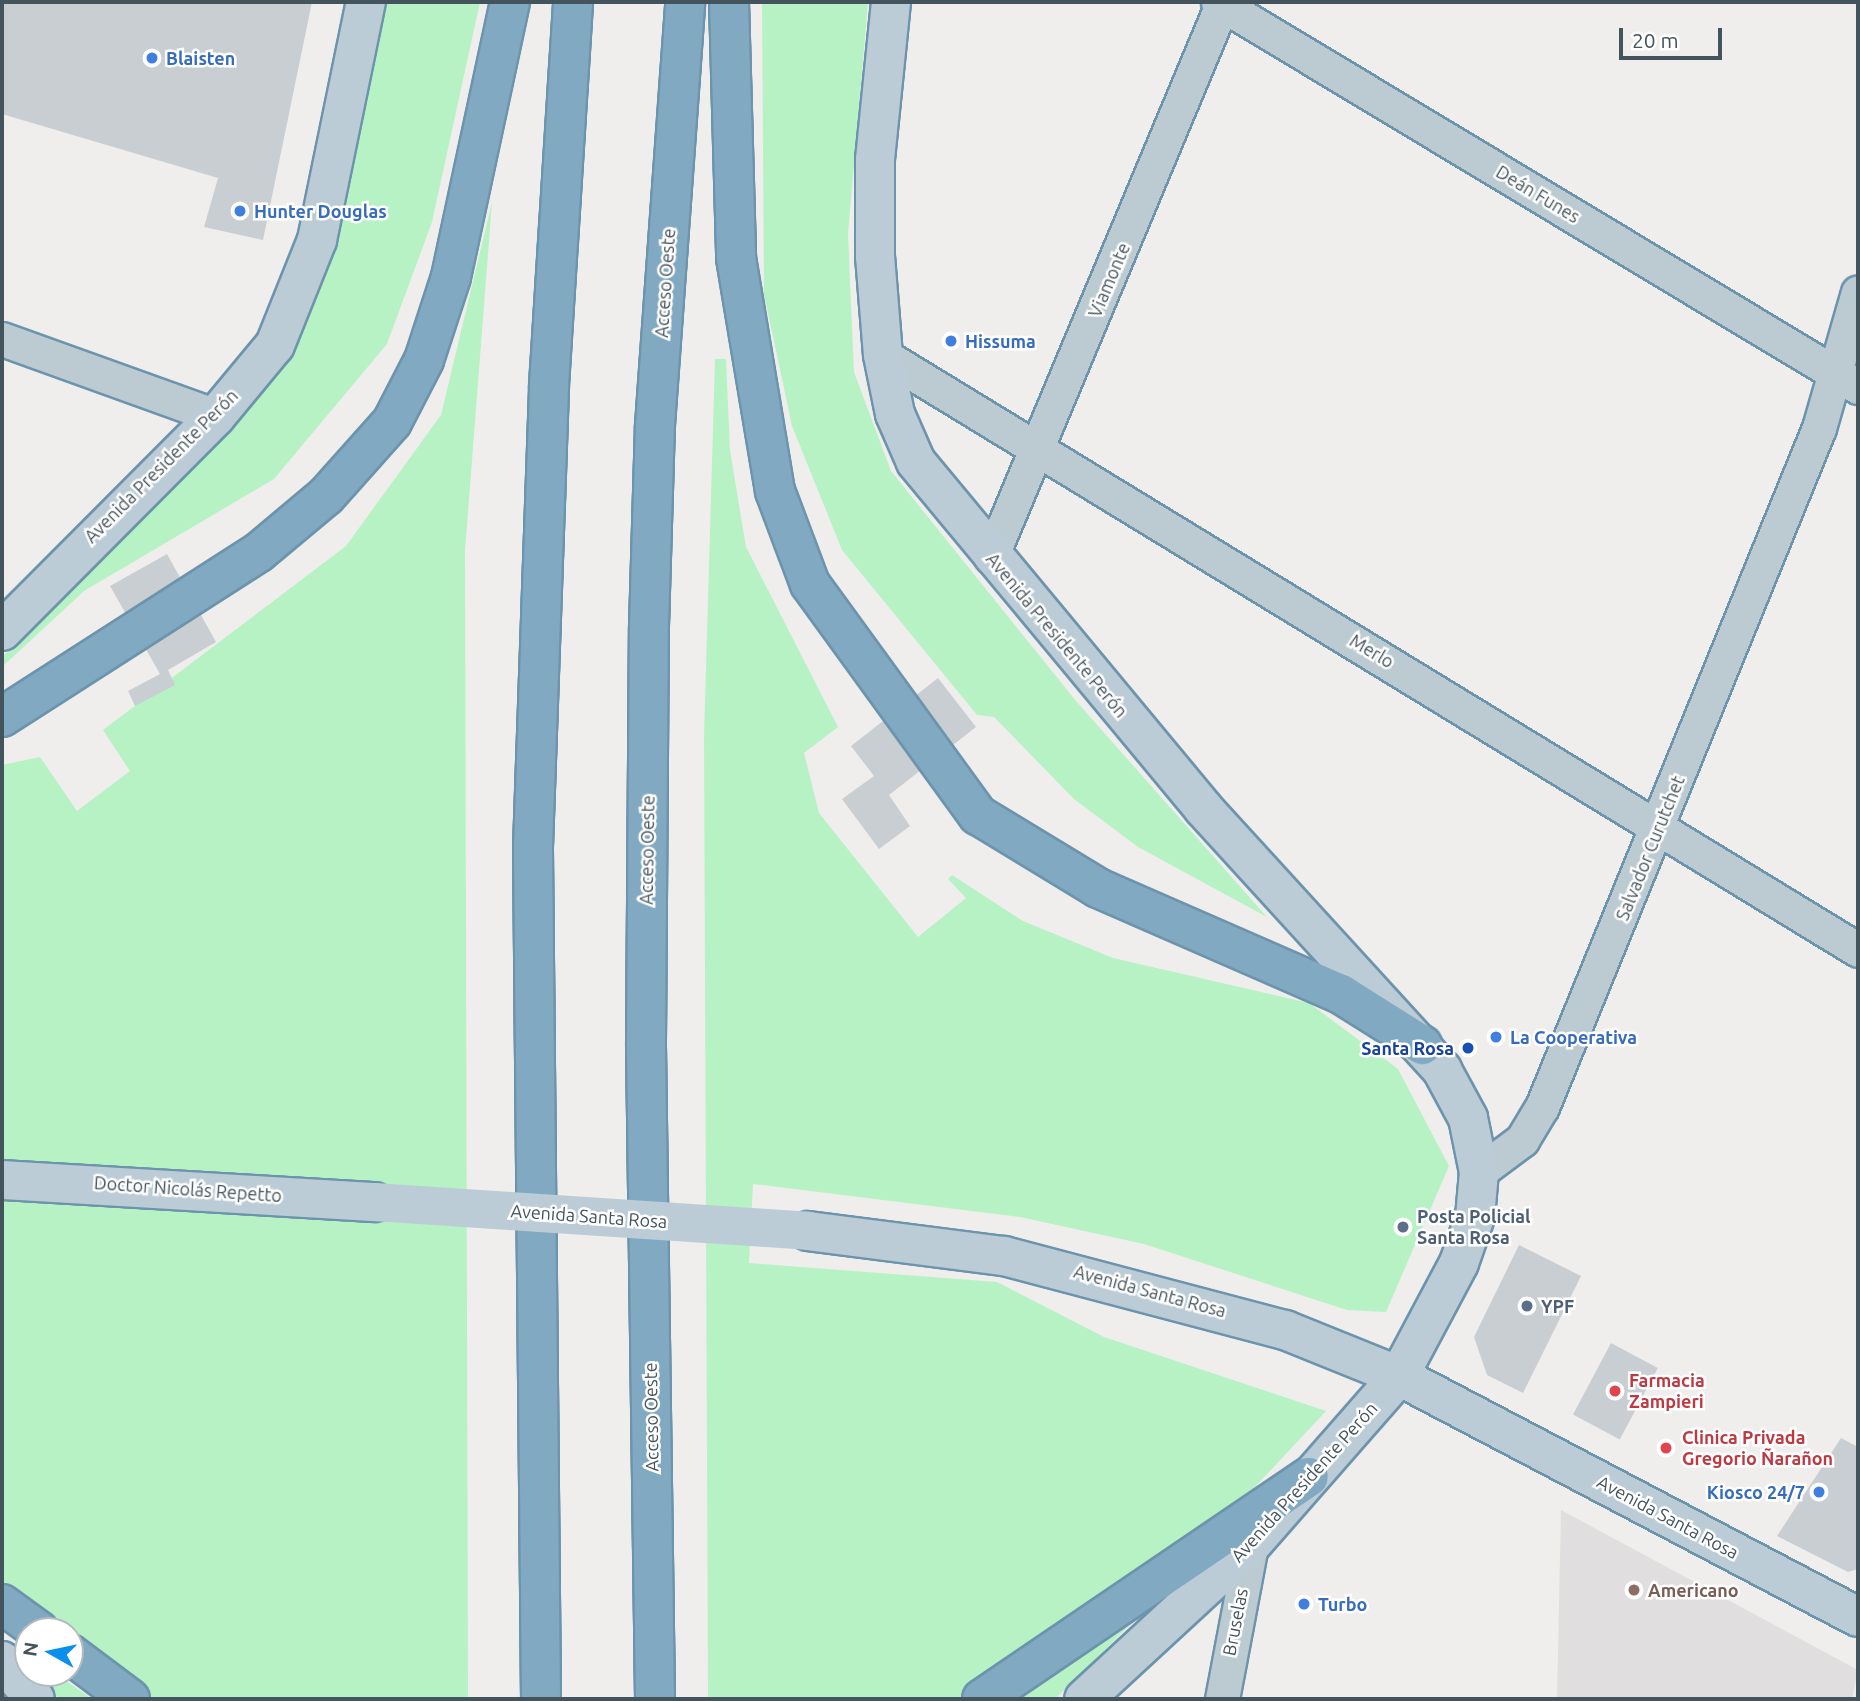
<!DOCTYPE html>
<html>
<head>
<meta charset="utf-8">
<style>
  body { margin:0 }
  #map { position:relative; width:1860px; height:1701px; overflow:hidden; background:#f0eded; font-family:Ubuntu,sans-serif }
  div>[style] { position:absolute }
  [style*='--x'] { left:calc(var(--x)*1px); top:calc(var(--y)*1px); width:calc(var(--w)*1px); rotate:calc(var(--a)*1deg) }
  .education>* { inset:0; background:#e1dee0 }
  .green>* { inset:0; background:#b7f2c5 }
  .building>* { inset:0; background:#c9ced3; transform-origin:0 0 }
  .roads { filter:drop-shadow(2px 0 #6c94ac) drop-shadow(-2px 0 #6c94ac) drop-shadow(0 2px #6c94ac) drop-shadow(0 -2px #6c94ac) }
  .street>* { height:33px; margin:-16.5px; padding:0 16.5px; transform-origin:16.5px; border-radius:16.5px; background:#bccbd1 }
  .secondary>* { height:38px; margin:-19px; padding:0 19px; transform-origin:19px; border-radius:19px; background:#bcccd6 }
  .highway>* { height:38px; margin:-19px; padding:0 19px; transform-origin:19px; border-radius:19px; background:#81a9c1 }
  .secondary-bridge>* { height:38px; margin:-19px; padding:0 19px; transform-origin:19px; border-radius:19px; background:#bcccd6 }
  .dots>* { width:19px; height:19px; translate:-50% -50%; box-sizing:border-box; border:4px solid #fff; border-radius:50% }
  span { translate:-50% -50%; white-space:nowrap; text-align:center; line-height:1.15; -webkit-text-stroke:5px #fff; paint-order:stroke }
  .shop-label { font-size:18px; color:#366cbe; font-weight:700 }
  .left { translate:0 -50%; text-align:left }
  .right { translate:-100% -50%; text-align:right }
  .street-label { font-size:18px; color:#44545c }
  .transit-label { font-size:18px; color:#164399; font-weight:700 }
  .service-label { font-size:18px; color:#4e5e75; font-weight:700 }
  .health-label { font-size:18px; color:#be3a42; font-weight:700 }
  .education-label { font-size:18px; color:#785e54; font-weight:700 }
  .frame { position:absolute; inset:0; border:4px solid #44545c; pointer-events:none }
  .north { position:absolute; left:14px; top:1617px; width:70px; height:70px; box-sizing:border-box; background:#fff; border:2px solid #b4bbbe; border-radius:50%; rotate:279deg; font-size:19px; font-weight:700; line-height:28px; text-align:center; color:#44545c }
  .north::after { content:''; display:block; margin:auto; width:24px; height:32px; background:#0b8eec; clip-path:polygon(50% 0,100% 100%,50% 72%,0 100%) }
  .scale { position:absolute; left:1619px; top:28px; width:103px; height:32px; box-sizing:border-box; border:4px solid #44545c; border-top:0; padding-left:9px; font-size:21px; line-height:24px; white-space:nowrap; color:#44545c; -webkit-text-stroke:5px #fff; paint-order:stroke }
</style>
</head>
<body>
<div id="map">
  <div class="education">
    <div style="clip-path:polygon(1561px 1510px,1858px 1670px,1852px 1699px,1557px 1699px)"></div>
  </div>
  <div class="green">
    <div style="clip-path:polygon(382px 2px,480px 2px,432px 222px,387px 344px,274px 479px,84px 591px,2px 667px,2px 658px,79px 569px,205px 455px,291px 353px)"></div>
    <div style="clip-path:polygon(762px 2px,868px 2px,848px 234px,854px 372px,891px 471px,1076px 701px,1267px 917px,1138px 847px,1074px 799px,994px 717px,977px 715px,842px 550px,792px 426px,764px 294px)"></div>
    <div style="clip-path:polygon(492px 202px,465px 551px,468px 1699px,152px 1699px,70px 1639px,70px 1631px,59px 1631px,2px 1588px,2px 765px,40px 757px,77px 811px,130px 771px,103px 730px,346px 546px,441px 415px)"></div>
    <div style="clip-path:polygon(715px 359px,726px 359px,730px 450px,746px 547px,838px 727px,804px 753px,819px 813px,918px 937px,966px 898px,948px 879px,952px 875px,1023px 921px,1113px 958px,1309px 1003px,1398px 1069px,1449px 1166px,1386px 1312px,1347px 1310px,1144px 1244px,1020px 1217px,753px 1184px,749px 1263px,997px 1282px,1104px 1337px,1326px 1411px,1226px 1518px,1012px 1654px,958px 1699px,708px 1699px,704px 737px)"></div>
    <div style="clip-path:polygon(1159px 1596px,1055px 1699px,1015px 1699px)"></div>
    <div style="clip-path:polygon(37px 1673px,55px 1673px,92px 1699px,59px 1699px)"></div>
  </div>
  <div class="building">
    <div style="clip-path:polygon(2px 2px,312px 2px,263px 240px,204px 227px,218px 178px,2px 114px)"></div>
    <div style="clip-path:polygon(167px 554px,216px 642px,168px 670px,175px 685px,135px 706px,128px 691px,160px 674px,110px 586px)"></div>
    <div style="clip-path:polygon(938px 678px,976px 727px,889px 795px,910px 826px,879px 849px,842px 799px,874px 776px,851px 746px)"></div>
    <div style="clip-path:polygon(1519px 1245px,1581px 1276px,1523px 1393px,1487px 1375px,1474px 1337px)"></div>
    <div style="left:1611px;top:1343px;width:53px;height:81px;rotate:28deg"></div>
    <div style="clip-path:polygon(1841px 1438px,1858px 1447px,1858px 1569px,1848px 1572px,1777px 1536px)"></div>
  </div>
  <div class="roads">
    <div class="street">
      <div style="--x:1218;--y:2;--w:747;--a:31.03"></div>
      <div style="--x:2;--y:339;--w:227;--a:19.8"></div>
      <div style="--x:883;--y:355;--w:1142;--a:31.39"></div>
      <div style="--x:991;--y:557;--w:602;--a:-67.31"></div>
      <div style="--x:1479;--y:1172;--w:54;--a:-36.7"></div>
      <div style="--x:1522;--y:1140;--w:39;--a:-59"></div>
      <div style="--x:1542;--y:1107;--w:733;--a:-67.81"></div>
      <div style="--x:1819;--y:428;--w:141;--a:-74"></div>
      <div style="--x:1222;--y:1699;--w:157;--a:-79.3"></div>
    </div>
    <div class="secondary">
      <div style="--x:891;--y:2;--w:159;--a:95.8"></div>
      <div style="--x:875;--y:160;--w:96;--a:90"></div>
      <div style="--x:875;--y:256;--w:99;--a:85.4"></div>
      <div style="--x:883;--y:355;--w:60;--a:78.5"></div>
      <div style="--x:895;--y:414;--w:52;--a:66.4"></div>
      <div style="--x:916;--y:462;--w:450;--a:50.3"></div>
      <div style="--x:1203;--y:808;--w:355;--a:47.6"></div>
      <div style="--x:1442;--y:1070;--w:55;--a:61.6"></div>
      <div style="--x:1468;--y:1118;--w:55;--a:78.5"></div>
      <div style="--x:1479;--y:1172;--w:45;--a:95.1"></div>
      <div style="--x:1475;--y:1217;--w:49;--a:109.2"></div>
      <div style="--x:1459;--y:1263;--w:128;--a:118"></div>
      <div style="--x:1399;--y:1376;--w:225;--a:131.2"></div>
      <div style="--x:1251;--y:1545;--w:227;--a:137.3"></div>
      <div style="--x:2;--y:631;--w:303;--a:-45.1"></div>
      <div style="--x:216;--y:416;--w:92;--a:-50.3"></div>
      <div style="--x:275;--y:345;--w:113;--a:-68.2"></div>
      <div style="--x:317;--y:240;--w:243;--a:-78.4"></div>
      <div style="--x:2;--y:1180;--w:373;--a:3.4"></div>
      <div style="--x:808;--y:1231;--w:198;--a:7.3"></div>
      <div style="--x:1004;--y:1256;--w:291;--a:14.8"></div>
      <div style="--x:1285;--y:1330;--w:123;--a:22"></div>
      <div style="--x:1399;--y:1376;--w:518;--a:27.7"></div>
      <div style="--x:2;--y:1661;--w:50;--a:49"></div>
    </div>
    <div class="highway">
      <div style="--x:729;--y:2;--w:256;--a:88.4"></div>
      <div style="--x:736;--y:258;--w:236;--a:80.5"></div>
      <div style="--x:775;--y:491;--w:99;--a:69.4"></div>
      <div style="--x:810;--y:584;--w:286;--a:54"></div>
      <div style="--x:978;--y:815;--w:140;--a:31.3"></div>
      <div style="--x:1098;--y:888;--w:265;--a:23.6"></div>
      <div style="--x:1341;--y:994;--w:96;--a:32.2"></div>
      <div style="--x:2;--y:717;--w:305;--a:-32.7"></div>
      <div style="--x:259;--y:552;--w:87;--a:-39.9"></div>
      <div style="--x:326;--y:496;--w:99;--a:-48.3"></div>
      <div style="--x:392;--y:422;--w:70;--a:-62.7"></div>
      <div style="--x:424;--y:360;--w:87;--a:-72"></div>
      <div style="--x:451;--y:277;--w:281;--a:-77.9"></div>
      <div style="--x:2;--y:1604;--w:46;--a:36.1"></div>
      <div style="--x:70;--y:1654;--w:75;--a:36.9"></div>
      <div style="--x:541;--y:1699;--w:852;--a:-90.54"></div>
      <div style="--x:533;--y:847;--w:462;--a:-88"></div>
      <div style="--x:549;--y:385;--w:384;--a:-86.4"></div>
      <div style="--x:655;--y:1699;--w:656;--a:-90.79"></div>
      <div style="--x:646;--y:1043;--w:417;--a:-89.6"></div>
      <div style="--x:649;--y:626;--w:201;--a:-88.3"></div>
      <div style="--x:655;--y:425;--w:424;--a:-85.9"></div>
      <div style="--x:982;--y:1699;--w:395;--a:-34.2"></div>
    </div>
  </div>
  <div class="secondary-bridge">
    <div style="--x:374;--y:1202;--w:435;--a:3.8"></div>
  </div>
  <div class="dots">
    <div style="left:152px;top:58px;background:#3f7fe0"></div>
    <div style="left:240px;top:211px;background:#3f7fe0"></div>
    <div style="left:951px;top:341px;background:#3f7fe0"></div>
    <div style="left:1496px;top:1037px;background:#3f7fe0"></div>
    <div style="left:1468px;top:1048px;background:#1a4fb4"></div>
    <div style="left:1403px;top:1227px;background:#5c6f8a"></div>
    <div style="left:1527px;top:1306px;background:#5c6f8a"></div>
    <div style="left:1615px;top:1391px;background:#e0444e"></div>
    <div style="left:1666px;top:1448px;background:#e0444e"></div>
    <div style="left:1819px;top:1492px;background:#3f7fe0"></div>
    <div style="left:1634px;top:1590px;background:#8d6e63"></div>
    <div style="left:1304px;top:1604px;background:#3f7fe0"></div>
  </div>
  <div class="shop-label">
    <span class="left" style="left:166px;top:58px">Blaisten</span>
    <span class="left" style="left:254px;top:211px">Hunter Douglas</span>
    <span class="left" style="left:965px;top:341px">Hissuma</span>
    <span class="left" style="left:1510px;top:1037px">La Cooperativa</span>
    <span class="right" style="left:1805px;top:1492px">Kiosco 24/7</span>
    <span class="left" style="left:1318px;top:1604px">Turbo</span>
  </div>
  <div class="street-label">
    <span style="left:1538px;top:194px;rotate:31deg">Deán Funes</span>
    <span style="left:1109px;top:280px;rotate:-67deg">Viamonte</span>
    <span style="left:665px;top:283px;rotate:-86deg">Acceso Oeste</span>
    <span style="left:161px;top:466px;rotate:-45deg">Avenida Presidente Perón</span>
    <span style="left:1057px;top:635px;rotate:50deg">Avenida Presidente Perón</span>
    <span style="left:1372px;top:651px;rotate:31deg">Merlo</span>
    <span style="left:1650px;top:848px;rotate:-68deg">Salvador Curutchet</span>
    <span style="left:647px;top:850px;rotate:-89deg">Acceso Oeste</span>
    <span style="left:188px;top:1189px;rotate:4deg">Doctor Nicolás Repetto</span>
    <span style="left:589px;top:1216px;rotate:4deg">Avenida Santa Rosa</span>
    <span style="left:1150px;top:1291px;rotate:15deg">Avenida Santa Rosa</span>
    <span style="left:651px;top:1417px;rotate:-91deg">Acceso Oeste</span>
    <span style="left:1304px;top:1482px;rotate:-48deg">Avenida Presidente Perón</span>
    <span style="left:1668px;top:1517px;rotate:28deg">Avenida Santa Rosa</span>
    <span style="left:1235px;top:1622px;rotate:-79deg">Bruselas</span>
  </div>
  <div class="transit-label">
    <span class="right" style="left:1454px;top:1048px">Santa Rosa</span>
  </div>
  <div class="service-label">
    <span class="left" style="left:1417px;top:1227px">Posta Policial<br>Santa Rosa</span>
    <span class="left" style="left:1541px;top:1306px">YPF</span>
  </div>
  <div class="health-label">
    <span class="left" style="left:1629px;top:1391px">Farmacia<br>Zampieri</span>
    <span class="left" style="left:1682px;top:1448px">Clinica Privada<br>Gregorio Ñarañon</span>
  </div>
  <div class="education-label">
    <span class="left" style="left:1648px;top:1590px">Americano</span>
  </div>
  <div class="frame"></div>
  <div class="north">N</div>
  <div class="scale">20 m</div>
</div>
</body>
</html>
